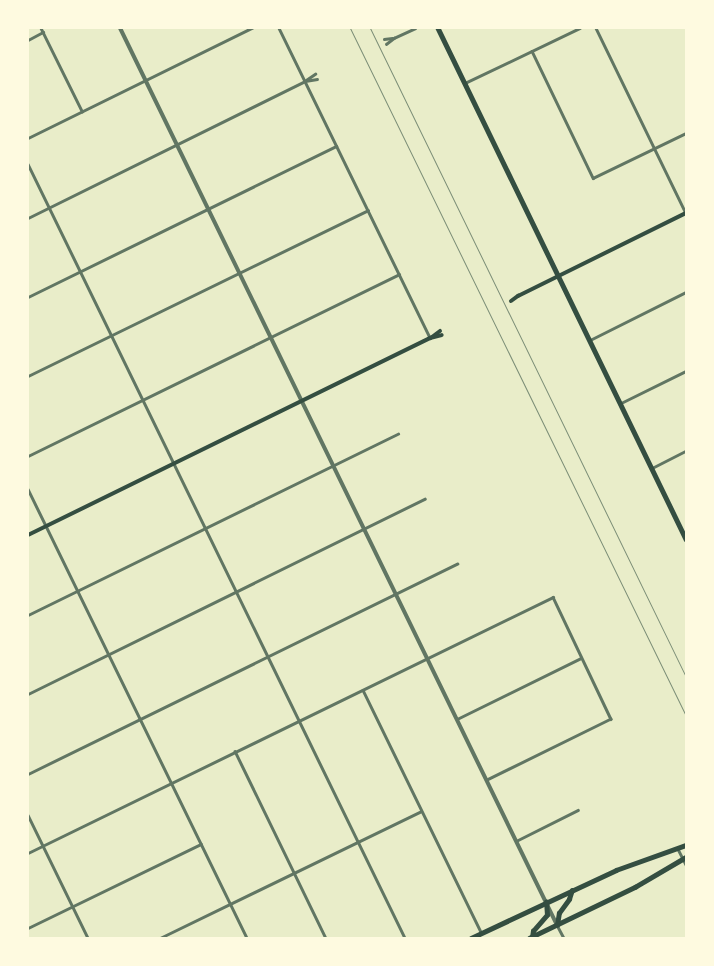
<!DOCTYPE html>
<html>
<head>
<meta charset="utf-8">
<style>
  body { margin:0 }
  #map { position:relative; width:714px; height:966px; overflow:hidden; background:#e9edc9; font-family:Georgia,serif }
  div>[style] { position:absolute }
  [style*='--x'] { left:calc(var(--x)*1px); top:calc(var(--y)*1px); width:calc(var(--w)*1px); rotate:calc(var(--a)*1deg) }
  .minor>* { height:2.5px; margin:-1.25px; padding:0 1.25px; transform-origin:1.25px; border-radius:1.25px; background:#617663 }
  .tertiary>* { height:4px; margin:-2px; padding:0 2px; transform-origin:2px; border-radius:2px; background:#617663 }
  .secondary>* { height:4px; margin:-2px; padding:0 2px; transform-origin:2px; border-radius:2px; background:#344e41 }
  .primary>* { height:4.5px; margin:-2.25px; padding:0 2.25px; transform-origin:2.25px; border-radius:2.25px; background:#344e41 }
  .trunk>* { height:4.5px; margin:-2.25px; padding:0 2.25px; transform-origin:2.25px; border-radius:2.25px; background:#344e41 }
  .rail>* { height:1px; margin:-0.5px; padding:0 0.5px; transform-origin:0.5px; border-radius:0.5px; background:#7c8e77 }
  span { translate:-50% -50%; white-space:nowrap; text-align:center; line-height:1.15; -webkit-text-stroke:4px #fefae0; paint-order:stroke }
  .frame { position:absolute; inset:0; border:29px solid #fefae0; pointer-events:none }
</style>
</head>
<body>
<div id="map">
  <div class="minor">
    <div style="--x:41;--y:28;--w:93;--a:63.7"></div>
    <div style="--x:279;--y:28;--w:345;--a:64"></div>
    <div style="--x:596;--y:28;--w:206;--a:64.1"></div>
    <div style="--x:384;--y:39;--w:8;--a:-7"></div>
    <div style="--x:28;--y:40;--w:17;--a:-28"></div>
    <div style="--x:386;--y:44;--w:10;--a:-37"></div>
    <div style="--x:394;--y:38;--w:23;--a:-25"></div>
    <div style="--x:532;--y:51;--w:141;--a:64.3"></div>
    <div style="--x:593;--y:178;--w:103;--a:-25.8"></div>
    <div style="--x:306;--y:80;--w:11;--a:-34"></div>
    <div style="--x:465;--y:83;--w:127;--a:-25.6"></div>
    <div style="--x:28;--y:138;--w:250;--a:-26.2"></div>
    <div style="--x:28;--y:164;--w:861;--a:64.03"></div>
    <div style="--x:28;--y:218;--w:309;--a:-26.3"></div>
    <div style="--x:305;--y:81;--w:12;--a:-9"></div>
    <div style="--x:28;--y:297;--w:343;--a:-26.1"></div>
    <div style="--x:590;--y:340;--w:107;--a:-26.6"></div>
    <div style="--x:28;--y:376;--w:378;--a:-26"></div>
    <div style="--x:621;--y:403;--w:72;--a:-26.2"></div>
    <div style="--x:28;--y:456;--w:413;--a:-26.1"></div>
    <div style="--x:652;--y:468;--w:38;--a:-27"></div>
    <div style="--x:28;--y:489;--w:500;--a:64"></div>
    <div style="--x:28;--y:615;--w:412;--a:-26.1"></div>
    <div style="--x:363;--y:690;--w:269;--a:64"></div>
    <div style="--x:28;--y:694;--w:442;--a:-26.2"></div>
    <div style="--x:457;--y:719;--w:138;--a:-26.2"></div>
    <div style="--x:235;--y:751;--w:208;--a:64.1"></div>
    <div style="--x:28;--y:774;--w:478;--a:-26.1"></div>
    <div style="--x:28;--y:815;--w:137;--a:64"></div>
    <div style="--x:516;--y:841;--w:69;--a:-26.6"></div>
    <div style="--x:678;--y:849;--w:18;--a:63"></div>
    <div style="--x:28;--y:853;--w:584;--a:-25.99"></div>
    <div style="--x:553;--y:597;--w:135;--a:64.6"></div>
    <div style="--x:611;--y:719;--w:138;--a:153.8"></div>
    <div style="--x:557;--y:925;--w:15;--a:62"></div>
    <div style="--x:28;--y:928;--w:192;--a:-25.9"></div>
    <div style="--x:160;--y:938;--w:290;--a:-25.9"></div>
  </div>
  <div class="tertiary">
    <div style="--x:120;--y:28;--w:998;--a:64.03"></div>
  </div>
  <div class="secondary">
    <div style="--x:511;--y:301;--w:9;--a:-36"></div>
    <div style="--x:518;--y:296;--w:187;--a:-26.3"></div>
    <div style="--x:432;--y:337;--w:10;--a:-37"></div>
    <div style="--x:28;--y:535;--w:448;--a:-26.1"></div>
    <div style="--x:430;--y:338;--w:12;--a:-14"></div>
  </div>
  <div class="primary">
    <div style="--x:438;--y:28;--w:568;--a:64.11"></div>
  </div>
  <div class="trunk">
    <div style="--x:557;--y:925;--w:12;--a:-81"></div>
    <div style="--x:559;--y:913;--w:17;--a:-54"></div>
    <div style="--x:569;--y:899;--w:9;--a:-72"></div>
    <div style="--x:532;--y:937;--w:6;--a:-81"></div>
    <div style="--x:533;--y:931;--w:21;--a:-49"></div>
    <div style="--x:547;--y:915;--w:13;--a:-94"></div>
    <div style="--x:471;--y:938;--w:160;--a:-25.1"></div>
    <div style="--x:616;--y:870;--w:74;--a:-19.7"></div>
    <div style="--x:529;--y:938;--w:118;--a:-25.7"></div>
    <div style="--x:635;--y:887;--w:59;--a:-30.5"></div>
  </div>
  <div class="rail">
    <div style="--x:350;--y:28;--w:766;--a:63.97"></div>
    <div style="--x:370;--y:28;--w:722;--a:64.04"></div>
  </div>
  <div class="frame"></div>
</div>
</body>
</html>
